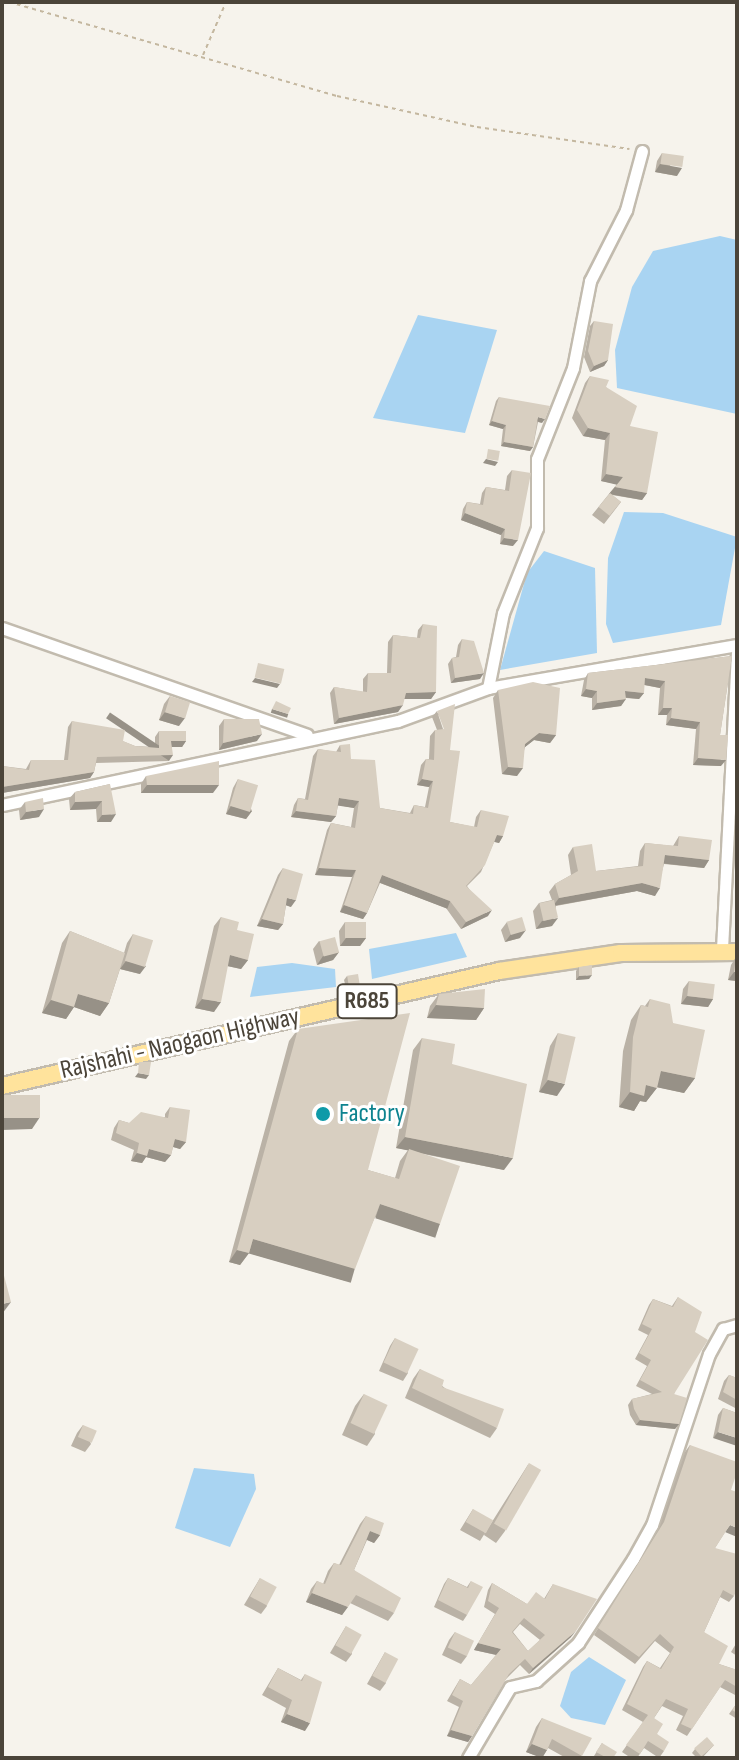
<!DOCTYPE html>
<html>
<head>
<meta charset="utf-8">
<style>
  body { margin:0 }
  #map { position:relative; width:739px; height:1760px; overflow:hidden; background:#f6f3ec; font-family:"Sofia Sans Condensed",sans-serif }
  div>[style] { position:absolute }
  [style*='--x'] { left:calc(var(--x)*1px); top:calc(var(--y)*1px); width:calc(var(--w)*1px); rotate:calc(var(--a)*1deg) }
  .water>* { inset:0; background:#a9d4f2 }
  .path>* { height:2px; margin-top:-1px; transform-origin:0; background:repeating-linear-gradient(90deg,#c4b79f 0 4px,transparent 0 8px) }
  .roads { filter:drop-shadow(2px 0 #c2bbae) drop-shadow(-2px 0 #c2bbae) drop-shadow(0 2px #c2bbae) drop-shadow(0 -2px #c2bbae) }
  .street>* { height:11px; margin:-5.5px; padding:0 5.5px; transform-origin:5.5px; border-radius:5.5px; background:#fff }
  .primary>* { height:16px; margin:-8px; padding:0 8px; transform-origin:8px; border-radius:8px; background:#ffe39c }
  .wall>* { inset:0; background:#bab2a6 }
  .shaded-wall>* { inset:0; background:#979187; transform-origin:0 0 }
  .building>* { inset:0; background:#d8cfc1; transform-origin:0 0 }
  .dots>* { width:22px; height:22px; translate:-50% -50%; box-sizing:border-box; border:4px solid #fff; border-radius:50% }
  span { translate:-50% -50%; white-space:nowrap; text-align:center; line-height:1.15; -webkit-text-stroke:6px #fff; paint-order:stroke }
  .shield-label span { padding:2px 6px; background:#fff; border:2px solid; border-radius:6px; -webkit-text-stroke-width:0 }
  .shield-label { font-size:24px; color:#4b4439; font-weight:700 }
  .street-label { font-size:26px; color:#4b4439 }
  .culture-label { font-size:26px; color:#0d838f }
  .left { translate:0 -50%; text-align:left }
  .frame { position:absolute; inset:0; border:4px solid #4b4439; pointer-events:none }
</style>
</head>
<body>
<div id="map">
  <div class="water">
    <div style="clip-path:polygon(720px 236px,737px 240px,737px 414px,617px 388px,615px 350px,632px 287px,653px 251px)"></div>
    <div style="clip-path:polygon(418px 315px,497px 330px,465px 433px,373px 418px)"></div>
    <div style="clip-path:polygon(624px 512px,663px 513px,737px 537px,721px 625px,613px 643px,606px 624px,608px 558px)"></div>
    <div style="clip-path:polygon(544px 551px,595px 568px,597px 653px,500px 670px,527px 573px)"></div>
    <div style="clip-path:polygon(456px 933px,467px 957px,372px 979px,369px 949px)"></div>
    <div style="clip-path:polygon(292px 963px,335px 969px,336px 987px,250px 997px,257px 967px)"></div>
    <div style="clip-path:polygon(194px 1468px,254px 1474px,256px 1489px,230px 1547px,175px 1528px)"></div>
    <div style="clip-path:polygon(589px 1657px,626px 1680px,605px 1725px,571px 1718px,560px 1706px,571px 1672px)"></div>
  </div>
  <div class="path">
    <div style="--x:9;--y:2;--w:341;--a:16"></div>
    <div style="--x:337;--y:96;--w:143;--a:12.5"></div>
    <div style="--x:477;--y:127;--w:154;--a:8.2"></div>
    <div style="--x:203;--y:55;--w:58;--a:-66.5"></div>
  </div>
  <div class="roads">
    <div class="street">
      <div style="--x:2;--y:628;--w:323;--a:19.3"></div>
      <div style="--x:488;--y:688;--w:76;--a:-78.7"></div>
      <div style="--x:503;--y:613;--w:92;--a:-68.2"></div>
      <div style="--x:537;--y:528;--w:69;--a:-90"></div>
      <div style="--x:537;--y:459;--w:98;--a:-68.4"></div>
      <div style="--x:573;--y:368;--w:89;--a:-78.9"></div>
      <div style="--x:590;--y:281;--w:80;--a:-63.1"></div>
      <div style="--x:626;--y:210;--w:61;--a:-74.8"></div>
      <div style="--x:2;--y:805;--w:405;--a:-12"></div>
      <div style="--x:398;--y:721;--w:96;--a:-20.1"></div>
      <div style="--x:488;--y:688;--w:253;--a:-9.8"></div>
      <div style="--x:722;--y:949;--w:297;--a:-87.1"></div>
      <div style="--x:468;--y:1758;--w:82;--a:-59.4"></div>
      <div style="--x:510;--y:1687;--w:27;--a:-13"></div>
      <div style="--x:536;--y:1681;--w:57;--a:-42.1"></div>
      <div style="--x:578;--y:1643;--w:100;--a:-56.8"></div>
      <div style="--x:633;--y:1559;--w:39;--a:-61"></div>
      <div style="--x:652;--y:1525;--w:180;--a:-71.6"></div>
      <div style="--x:709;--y:1354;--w:29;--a:-61"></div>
      <div style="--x:723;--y:1329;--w:15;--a:-16"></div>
    </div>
    <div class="primary">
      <div style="--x:2;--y:1086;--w:510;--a:-13.03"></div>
      <div style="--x:499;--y:971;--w:123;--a:-8.4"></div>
      <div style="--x:621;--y:953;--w:116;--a:-0.5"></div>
    </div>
  </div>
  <div class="wall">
    <div style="clip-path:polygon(662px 153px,677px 176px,655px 172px,657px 161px)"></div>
    <div style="clip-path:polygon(594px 321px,608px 360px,604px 366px,590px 372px,584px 357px,590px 326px)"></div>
    <div style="clip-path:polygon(590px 376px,606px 387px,630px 426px,647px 493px,642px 500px,612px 495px,621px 502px,604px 524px,592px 515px,617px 484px,601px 481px,605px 440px,583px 436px,572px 418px,585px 383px)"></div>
    <div style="clip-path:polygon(499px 397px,542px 423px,538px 422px,533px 447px,530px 451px,501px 446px,503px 429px,489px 425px,496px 401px)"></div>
    <div style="clip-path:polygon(512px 470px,513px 546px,500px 544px,501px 535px,461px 520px,463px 509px,467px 502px,480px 504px,482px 493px,486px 487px,505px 490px,507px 476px)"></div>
    <div style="clip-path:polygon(423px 624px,436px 692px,431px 699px,404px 699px,398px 712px,334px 724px,330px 693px,334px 687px,363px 692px,363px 679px,368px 673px,387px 673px,388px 642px,393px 635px,417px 638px,418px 630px)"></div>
    <div style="clip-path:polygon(462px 639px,480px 679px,451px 683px,448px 664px,452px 658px,456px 657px,458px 645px)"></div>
    <div style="clip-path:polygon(732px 656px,720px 735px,721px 766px,693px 765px,696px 729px,666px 725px,667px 715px,658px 715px,660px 688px,644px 685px,644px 693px,639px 699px,626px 698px,621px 706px,592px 710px,592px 698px,581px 696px,584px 680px,588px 673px)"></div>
    <div style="clip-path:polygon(498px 690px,556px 735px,550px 743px,534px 740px,525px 747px,517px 776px,502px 774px,493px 698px)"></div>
    <div style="clip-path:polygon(170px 696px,179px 726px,159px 720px,164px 704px)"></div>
    <div style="clip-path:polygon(437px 711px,450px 750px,450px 822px,474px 827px,476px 817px,481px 810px,503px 836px,499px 843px,494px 842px,481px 872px,467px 886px,488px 916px,461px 929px,446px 908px,380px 883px,367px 913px,363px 919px,340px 912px,352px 877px,315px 875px,327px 830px,331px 823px,351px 827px,354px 808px,338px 805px,336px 816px,331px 822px,291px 817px,294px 805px,298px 798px,305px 799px,313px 756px,318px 749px,336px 752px,340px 745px,351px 759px,380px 808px,410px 813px,414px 805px,425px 807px,429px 787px,417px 785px,421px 765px,426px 759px,429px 759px,430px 736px,435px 730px,437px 730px,432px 717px)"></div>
    <div style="clip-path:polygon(224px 719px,257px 741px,219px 750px,219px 726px)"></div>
    <div style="clip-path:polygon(72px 721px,135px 746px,155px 747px,155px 737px,159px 731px,186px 741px,182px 747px,172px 747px,169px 761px,96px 763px,94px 772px,90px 778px,2px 793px,2px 766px,26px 769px,31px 760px,64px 760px,68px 727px)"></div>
    <div style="clip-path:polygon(146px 776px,213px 793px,141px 793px,141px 784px)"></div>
    <div style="clip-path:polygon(238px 779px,252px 811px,246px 819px,226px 814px,233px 788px)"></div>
    <div style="clip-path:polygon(110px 784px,111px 822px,97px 822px,96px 809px,70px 810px,69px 799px,75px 792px)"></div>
    <div style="clip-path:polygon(25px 802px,39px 817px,20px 820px,19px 810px)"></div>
    <div style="clip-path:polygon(679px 836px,709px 860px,704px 868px,664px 864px,655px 896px,637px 891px,556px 906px,552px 926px,536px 929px,533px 911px,539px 903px,552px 900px,549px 892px,555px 884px,571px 875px,568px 855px,573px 847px,596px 871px,638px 866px,640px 851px,645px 843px,673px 846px)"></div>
    <div style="clip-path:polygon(283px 868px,291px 907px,286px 905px,283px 924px,278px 930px,257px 926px,278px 875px)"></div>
    <div style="clip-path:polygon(221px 917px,237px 930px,248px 960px,241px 969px,227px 966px,214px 1012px,195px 1008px,214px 926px)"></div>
    <div style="clip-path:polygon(345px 922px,366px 938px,360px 946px,340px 946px,339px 931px)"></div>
    <div style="clip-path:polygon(507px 922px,520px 938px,505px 942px,501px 930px)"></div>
    <div style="clip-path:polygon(70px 931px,124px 953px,127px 943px,133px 934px,140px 974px,120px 969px,109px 1003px,100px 1016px,74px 1007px,66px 1019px,42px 1013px,62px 943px)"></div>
    <div style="clip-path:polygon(319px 941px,339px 952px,333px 960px,317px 965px,313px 949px)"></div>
    <div style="clip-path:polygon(736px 957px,737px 957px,737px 981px,728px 980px,731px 965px)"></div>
    <div style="clip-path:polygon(579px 967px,589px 979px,576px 980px,576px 971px)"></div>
    <div style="clip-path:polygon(347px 976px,360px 986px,357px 990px,347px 992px,344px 980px)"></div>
    <div style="clip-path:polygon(689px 981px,713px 999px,708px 1007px,681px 1004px,683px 989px)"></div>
    <div style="clip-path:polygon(439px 994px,484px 1008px,476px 1020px,427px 1018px,430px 1006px)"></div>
    <div style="clip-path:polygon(650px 999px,673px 1023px,695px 1078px,684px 1093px,657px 1087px,646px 1102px,640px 1101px,634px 1111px,619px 1107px,623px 1051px,631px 1020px,641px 1005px,645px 1006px)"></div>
    <div style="clip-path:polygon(298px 1029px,368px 1170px,395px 1178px,400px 1161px,408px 1150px,396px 1148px,413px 1050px,422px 1038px,452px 1064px,504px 1170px,423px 1154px,440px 1224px,431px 1236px,375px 1217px,346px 1281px,249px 1253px,240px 1265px,229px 1262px,289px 1041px)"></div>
    <div style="clip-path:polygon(558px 1033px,557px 1096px,539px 1092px,550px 1046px)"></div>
    <div style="clip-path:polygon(170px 1107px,186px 1142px,180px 1149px,173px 1147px,171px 1155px,165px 1162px,146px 1157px,142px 1163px,131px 1161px,134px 1150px,111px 1140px,114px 1128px,119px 1120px,129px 1123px,165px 1117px,165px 1114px)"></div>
    <div style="clip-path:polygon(678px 1297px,695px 1332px,674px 1394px,679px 1424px,675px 1429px,636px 1425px,630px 1415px,628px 1405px,632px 1399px,652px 1394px,636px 1386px,647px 1366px,635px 1359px,648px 1335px,638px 1330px,649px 1305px,653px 1299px,672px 1306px)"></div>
    <div style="clip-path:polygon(395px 1338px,408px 1373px,403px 1381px,379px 1371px,390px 1346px)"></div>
    <div style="clip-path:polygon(420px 1369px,497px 1428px,490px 1438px,405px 1398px,413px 1379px)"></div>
    <div style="clip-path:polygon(729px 1375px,737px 1378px,737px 1409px,718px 1399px,724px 1381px)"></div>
    <div style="clip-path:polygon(364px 1394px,375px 1434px,367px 1446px,342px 1435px,355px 1406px)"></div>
    <div style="clip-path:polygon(723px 1408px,737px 1413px,713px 1438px,718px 1415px)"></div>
    <div style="clip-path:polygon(83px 1425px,91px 1444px,85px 1452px,71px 1446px,77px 1433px)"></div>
    <div style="clip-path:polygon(690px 1445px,731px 1490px,725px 1532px,715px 1548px,734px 1596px,729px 1602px,720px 1597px,704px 1632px,719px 1664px,737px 1670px,737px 1696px,720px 1687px,687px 1736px,676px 1730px,683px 1716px,662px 1706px,654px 1718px,657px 1734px,664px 1751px,659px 1758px,644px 1748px,637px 1758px,631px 1758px,622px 1752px,643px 1722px,622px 1710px,643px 1667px,647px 1661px,660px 1668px,670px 1653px,655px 1641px,635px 1664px,594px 1635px,659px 1529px,685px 1452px)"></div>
    <div style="clip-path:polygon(529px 1463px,505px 1531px,496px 1543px,484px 1535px,485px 1533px,480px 1541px,460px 1530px,473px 1509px,485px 1533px)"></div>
    <div style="clip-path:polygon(366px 1516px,380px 1535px,374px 1543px,367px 1540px,354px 1570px,394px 1613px,388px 1621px,350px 1603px,342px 1615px,306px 1602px,311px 1589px,317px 1581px,323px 1584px,328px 1571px,334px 1563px,339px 1565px,360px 1524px)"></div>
    <div style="clip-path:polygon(260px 1578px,267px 1606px,261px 1614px,244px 1605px)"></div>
    <div style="clip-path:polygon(448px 1578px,467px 1587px,471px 1581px,467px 1615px,463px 1621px,434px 1607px,444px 1584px)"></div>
    <div style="clip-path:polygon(evenodd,492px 1583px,527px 1604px,544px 1599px,553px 1584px,571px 1637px,529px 1674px,520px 1665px,506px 1679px,468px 1742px,447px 1736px,459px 1707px,447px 1701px,460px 1679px,471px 1685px,496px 1655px,474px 1650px,495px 1614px,484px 1607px,488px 1590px,492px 1583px,520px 1624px,540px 1640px,528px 1651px,513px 1632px,520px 1624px)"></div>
    <div style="clip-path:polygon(346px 1626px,352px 1654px,346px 1662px,330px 1653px)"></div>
    <div style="clip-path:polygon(455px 1632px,467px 1656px,461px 1664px,442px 1655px,449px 1640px)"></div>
    <div style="clip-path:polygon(737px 1642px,737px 1656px,731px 1652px)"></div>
    <div style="clip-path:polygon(385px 1652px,386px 1683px,380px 1691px,367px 1684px)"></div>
    <div style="clip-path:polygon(278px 1668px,301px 1680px,305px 1674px,305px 1731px,281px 1722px,286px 1708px,262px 1695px)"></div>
    <div style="clip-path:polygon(737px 1703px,737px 1719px,729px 1714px)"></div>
    <div style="clip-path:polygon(542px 1718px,582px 1756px,580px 1758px,566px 1758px,548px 1748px,542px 1758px,526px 1752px,536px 1727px)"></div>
    <div style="clip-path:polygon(602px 1743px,613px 1758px,597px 1758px,594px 1756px)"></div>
    <div style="clip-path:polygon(714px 1745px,702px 1758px,697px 1758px,692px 1753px,695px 1749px)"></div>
  </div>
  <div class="shaded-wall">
    <div style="clip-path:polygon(660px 164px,682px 168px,677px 176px,655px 172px)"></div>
    <div style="clip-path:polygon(608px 360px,604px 366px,590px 372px,594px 366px)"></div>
    <div style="clip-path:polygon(538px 417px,545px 419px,542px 423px,536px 421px)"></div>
    <div style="clip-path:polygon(492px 421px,506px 425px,503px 429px,489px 425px)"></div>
    <div style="clip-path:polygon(588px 428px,610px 433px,605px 440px,583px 436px)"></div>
    <div style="clip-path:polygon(504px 442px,533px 447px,530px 451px,501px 446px)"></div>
    <div style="clip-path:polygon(486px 459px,498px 462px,495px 466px,483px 463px)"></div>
    <div style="clip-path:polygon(606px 474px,623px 477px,618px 485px,601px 481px)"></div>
    <div style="clip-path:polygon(615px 487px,647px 493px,642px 500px,609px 494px)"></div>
    <div style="clip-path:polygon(465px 513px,505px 529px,501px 535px,461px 520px)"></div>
    <div style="clip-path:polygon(504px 538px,518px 540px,513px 546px,500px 544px)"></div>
    <div style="clip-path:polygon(484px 673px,480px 679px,451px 683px,455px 678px)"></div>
    <div style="clip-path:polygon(255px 678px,280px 684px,277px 688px,252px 682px)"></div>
    <div style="clip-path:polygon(645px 678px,665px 681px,660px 688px,640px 684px)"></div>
    <div style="clip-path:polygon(586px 689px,597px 691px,592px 698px,581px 696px)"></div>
    <div style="clip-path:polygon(625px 691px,644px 693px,639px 699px,620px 697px)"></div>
    <div style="clip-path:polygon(436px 692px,431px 699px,402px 699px,406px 693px)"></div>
    <div style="clip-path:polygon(626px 699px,621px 706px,592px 710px,597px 703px)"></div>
    <div style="clip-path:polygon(403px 705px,398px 712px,334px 724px,339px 718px)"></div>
    <div style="clip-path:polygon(663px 708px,672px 708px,667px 715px,658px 715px)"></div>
    <div style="left:272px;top:709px;width:17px;height:4px;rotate:17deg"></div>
    <div style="clip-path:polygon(165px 712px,185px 718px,179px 726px,159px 720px)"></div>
    <div style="clip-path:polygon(671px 718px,700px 722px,696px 729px,666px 725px)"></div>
    <div style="clip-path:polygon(539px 733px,556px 735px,550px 743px,534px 740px,520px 751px,525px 744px)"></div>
    <div style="clip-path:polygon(262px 734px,257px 741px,219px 750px,223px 743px)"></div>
    <div style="clip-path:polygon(171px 741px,186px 741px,182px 747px,167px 747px)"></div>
    <div style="left:173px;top:755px;width:7px;height:76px;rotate:124deg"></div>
    <div style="clip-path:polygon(698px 758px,726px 760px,721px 766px,693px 765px)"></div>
    <div style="clip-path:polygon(508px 767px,523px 768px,517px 776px,502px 774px)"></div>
    <div style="clip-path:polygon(94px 772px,90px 778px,2px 793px,2px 787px)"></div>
    <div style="clip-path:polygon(422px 779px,433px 781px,429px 787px,417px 785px)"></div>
    <div style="clip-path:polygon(147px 785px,219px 785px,213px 793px,141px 793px)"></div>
    <div style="clip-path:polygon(339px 798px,359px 801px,354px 808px,334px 805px)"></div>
    <div style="clip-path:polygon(102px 801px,96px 809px,70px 810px,75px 802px)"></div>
    <div style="clip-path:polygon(231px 806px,252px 811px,246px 819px,226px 814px)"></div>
    <div style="clip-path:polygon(44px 809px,39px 817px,20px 820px,26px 812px)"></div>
    <div style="clip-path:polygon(296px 811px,336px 816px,331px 822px,291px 817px)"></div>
    <div style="clip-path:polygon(116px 814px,111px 822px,97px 822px,102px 815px)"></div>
    <div style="clip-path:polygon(497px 835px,503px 836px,499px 843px,492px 841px)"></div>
    <div style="clip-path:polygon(665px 855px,709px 860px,704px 868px,659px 863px)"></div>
    <div style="clip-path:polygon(319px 868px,356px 870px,352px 877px,315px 875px)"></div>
    <div style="left:382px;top:875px;width:73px;height:8px;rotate:21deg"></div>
    <div style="clip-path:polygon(642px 883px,660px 888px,655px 896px,637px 891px,553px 906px,559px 898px)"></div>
    <div style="clip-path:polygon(287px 898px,296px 900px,291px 907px,282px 904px)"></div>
    <div style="clip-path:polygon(344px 905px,367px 913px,363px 919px,340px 912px)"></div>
    <div style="clip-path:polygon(492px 910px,488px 916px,461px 929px,466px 922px)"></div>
    <div style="clip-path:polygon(558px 918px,552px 926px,536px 929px,542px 921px)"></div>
    <div style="clip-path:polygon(262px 919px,283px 924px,278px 930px,257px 926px)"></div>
    <div style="clip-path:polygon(526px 930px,520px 938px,505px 942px,511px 934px)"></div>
    <div style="clip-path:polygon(346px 938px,366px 938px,360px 946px,340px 946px)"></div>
    <div style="clip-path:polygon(339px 952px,333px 960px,317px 965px,323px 956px)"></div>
    <div style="clip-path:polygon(230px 955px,248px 960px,241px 969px,223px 965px)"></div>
    <div style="clip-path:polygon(126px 961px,146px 966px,140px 974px,120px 969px)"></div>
    <div style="clip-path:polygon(734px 972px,737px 972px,737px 981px,728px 980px)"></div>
    <div style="clip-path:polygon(592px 975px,589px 979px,576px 980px,579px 976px)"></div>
    <div style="clip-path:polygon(360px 986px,357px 990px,347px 992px,350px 988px)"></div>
    <div style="clip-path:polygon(78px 994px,109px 1003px,100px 1016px,74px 1007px,66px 1019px,42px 1013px,51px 1000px)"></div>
    <div style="clip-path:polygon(687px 996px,713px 999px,708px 1007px,681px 1004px)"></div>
    <div style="clip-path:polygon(202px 999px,221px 1002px,214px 1012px,195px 1008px)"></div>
    <div style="clip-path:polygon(436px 1005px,484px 1008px,476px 1020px,427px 1018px)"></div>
    <div style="clip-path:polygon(661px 1071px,695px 1078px,684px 1093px,651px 1086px)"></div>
    <div style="clip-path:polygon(138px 1073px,149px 1075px,146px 1079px,135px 1077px)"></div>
    <div style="clip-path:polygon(548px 1080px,565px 1084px,557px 1096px,539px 1092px)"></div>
    <div style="clip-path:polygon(646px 1085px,657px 1088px,646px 1102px,640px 1101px,634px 1111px,619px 1107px,630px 1092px)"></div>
    <div style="clip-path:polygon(40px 1117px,32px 1129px,2px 1130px,3px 1118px)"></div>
    <div style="clip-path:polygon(405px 1137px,513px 1158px,504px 1170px,396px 1148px)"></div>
    <div style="clip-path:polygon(175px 1139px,186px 1142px,180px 1149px,170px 1146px)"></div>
    <div style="clip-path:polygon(149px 1149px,171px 1155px,165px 1162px,146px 1157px,142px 1163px,131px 1161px,137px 1153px)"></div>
    <div style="left:380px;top:1204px;width:63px;height:15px;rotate:18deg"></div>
    <div style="left:253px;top:1239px;width:106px;height:15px;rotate:16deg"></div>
    <div style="clip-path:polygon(237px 1250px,249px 1253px,240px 1265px,229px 1262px)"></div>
    <div style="clip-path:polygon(11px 1302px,2px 1314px,2px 1304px)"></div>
    <div style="clip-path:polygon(640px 1420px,679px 1424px,675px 1429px,636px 1425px)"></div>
    <div style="clip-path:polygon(718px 1432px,737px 1438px,737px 1446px,713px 1438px)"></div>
    <div style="clip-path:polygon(730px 1525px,737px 1528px,737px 1537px,725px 1532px)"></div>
    <div style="clip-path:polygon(370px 1531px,380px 1535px,374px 1543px,365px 1539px)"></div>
    <div style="clip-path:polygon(312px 1593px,348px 1607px,342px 1615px,306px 1602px)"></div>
    <div style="clip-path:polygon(576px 1631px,571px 1637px,529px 1674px,533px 1668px)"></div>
    <div style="clip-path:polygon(478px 1643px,501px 1649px,497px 1655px,474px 1650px)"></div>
    <div style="clip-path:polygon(287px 1714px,310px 1723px,305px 1731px,281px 1722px)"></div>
    <div style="clip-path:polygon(451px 1730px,472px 1736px,468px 1742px,447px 1736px)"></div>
    <div style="clip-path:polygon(532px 1744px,547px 1750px,542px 1758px,526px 1752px)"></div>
  </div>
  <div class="building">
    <div style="left:662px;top:153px;width:22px;height:11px;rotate:8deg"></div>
    <div style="clip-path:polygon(594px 321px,613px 324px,608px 360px,594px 366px,588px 351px)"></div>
    <div style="clip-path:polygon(590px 376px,609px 380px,606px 387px,637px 406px,630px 426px,658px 432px,647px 493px,615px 487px,623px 477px,606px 474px,610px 433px,588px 428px,577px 410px)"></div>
    <div style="clip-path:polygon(499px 397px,550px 406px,545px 419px,538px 417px,533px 447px,504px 442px,506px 425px,492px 421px)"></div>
    <div style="left:488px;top:449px;width:12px;height:10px;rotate:9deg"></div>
    <div style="clip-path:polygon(512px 470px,531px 473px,518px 540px,504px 538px,505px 529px,465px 513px,467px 502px,483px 505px,486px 487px,509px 491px)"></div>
    <div style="left:610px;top:493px;width:14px;height:18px;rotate:39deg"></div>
    <div style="clip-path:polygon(423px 624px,437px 626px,436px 692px,406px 693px,403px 705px,339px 718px,334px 687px,367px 692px,368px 673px,391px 673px,393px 635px,420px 638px)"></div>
    <div style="clip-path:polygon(462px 639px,474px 641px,484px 673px,455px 678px,452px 658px,459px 657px)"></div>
    <div style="clip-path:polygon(732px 656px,720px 735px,728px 735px,726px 760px,698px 758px,700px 722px,671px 718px,672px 708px,663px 708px,665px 681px,645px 678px,644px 693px,625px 691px,626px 699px,597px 703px,597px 691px,586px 689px,588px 673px)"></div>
    <div style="left:258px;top:663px;width:27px;height:15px;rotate:13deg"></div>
    <div style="clip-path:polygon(533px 682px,560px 688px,556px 735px,539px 733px,525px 744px,523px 768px,508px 767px,498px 690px)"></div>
    <div style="left:170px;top:696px;width:21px;height:17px;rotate:17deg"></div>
    <div style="clip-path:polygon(276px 701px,291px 708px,288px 714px,272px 709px)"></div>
    <div style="clip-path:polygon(455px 704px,450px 750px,460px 751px,450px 822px,477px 827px,481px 810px,509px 816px,503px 836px,497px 835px,485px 865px,466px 886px,492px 910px,466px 922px,450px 901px,382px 875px,367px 913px,344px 905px,356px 870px,319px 868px,331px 823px,355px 828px,359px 801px,339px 798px,336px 816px,296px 811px,298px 798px,308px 800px,318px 749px,341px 752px,340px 745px,350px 744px,351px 759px,375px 760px,380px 808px,413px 814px,414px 805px,428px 808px,433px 781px,422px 779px,426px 759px,434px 760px,435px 730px,444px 729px,437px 711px)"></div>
    <div style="clip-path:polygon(224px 719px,259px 719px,262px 734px,223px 743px)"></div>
    <div style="clip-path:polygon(72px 721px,125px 730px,123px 741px,135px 746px,159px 748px,159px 731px,186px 731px,186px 741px,171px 741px,173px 755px,97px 757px,94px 772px,2px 787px,2px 766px,29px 770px,31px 760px,68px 760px)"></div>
    <div style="clip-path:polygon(219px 761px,219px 785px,147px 785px,146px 776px)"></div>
    <div style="left:238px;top:779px;width:21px;height:28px;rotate:17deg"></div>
    <div style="clip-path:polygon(110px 784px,116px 814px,102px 815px,102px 801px,75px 802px,75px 792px)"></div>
    <div style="clip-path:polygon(43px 798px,44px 809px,26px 812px,25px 802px)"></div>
    <div style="clip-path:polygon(679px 836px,712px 840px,709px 860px,665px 855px,660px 888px,642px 883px,559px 898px,555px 884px,578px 871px,573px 847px,592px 844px,596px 871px,643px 866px,645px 843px,678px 846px)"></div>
    <div style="clip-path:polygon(283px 868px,303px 874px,296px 900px,287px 898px,283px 924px,262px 919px)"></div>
    <div style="left:554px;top:900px;width:18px;height:15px;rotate:77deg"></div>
    <div style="clip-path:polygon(221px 917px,239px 922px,237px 930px,254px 934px,248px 960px,230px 955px,221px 1002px,202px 999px)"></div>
    <div style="left:522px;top:917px;width:14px;height:16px;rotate:73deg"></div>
    <div style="left:345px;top:922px;width:21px;height:16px"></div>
    <div style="clip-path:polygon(70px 931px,125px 953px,109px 1003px,78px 994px,74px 1007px,51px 1000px)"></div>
    <div style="left:133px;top:934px;width:21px;height:28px;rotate:17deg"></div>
    <div style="left:335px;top:937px;width:16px;height:16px;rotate:75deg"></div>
    <div style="clip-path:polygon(736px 957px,737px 957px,737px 972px,734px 972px)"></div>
    <div style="clip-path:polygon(592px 965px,592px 975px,579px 976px,579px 967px)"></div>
    <div style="left:358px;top:974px;width:12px;height:11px;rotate:81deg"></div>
    <div style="left:689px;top:981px;width:26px;height:15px;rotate:7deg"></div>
    <div style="clip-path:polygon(485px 989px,484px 1008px,436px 1005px,439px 994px)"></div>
    <div style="clip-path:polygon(650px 999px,670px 1004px,673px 1023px,705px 1030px,695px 1078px,661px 1071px,657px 1088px,646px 1085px,644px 1096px,630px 1092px,633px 1037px,641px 1005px,648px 1007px)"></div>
    <div style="clip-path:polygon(410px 1013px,368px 1170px,399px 1179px,409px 1149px,460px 1166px,440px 1224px,380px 1204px,355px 1269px,253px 1239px,249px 1253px,237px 1250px,298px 1029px)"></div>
    <div style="left:558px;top:1033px;width:18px;height:48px;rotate:13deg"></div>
    <div style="clip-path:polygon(422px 1038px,455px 1044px,452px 1064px,527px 1084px,513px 1158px,405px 1137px)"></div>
    <div style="clip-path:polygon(139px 1062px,151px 1062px,149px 1075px,138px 1073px)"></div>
    <div style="left:3px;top:1095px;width:37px;height:23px"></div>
    <div style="clip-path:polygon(170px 1107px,190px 1110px,186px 1142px,175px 1139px,171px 1155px,149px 1149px,147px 1156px,137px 1153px,139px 1143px,116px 1133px,119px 1120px,129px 1123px,141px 1112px,168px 1118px)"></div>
    <div style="clip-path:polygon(2px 1268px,11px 1302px,2px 1304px)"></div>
    <div style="clip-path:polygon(678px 1297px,702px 1312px,695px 1332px,708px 1340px,674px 1394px,687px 1398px,679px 1424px,640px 1420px,634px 1409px,632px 1399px,662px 1392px,640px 1380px,651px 1360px,639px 1353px,652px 1329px,642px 1324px,653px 1299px,673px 1307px)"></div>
    <div style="left:395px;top:1338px;width:26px;height:27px;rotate:25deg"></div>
    <div style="clip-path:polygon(420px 1369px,444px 1380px,442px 1387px,504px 1409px,497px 1428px,412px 1388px)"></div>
    <div style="clip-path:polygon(729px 1375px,737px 1378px,737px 1400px,723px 1392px)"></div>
    <div style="left:364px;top:1394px;width:26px;height:32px;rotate:25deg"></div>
    <div style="clip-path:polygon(723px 1408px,737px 1413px,737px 1438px,718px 1432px)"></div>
    <div style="left:83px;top:1425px;width:15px;height:13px;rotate:23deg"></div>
    <div style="clip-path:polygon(690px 1445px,737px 1462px,737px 1472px,731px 1490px,737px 1492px,737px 1528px,730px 1525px,715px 1548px,737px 1554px,737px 1589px,734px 1596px,723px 1590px,704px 1632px,728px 1646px,719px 1664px,737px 1670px,737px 1687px,725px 1680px,692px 1729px,681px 1724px,688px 1709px,666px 1699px,654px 1718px,663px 1724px,657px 1734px,669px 1742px,664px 1751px,648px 1741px,640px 1754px,626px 1745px,648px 1715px,627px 1704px,647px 1661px,661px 1669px,674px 1647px,660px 1634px,639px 1657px,598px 1628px,664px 1522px)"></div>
    <div style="left:529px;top:1463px;width:14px;height:70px;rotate:30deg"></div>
    <div style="left:473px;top:1509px;width:23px;height:15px;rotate:29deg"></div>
    <div style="clip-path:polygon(366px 1516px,384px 1523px,380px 1535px,370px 1531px,354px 1570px,401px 1598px,394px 1613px,356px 1595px,348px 1607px,312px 1593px,317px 1581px,325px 1584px,334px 1563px,341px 1565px)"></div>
    <div style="left:260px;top:1578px;width:19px;height:21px;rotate:28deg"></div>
    <div style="clip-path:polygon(448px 1578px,468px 1588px,471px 1581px,483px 1587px,467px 1615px,438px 1600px)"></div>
    <div style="clip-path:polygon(evenodd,492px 1583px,527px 1604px,536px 1592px,545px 1599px,553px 1584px,597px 1599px,576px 1631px,533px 1668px,525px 1659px,509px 1674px,472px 1736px,451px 1730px,463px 1701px,452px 1695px,460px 1679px,471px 1685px,501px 1649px,478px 1643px,499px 1608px,488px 1601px,492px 1583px,524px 1618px,545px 1635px,528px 1651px,512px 1632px,524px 1618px)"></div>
    <div style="left:346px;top:1626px;width:18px;height:22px;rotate:29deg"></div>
    <div style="left:455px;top:1632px;width:21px;height:17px;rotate:25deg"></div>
    <div style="left:385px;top:1652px;width:15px;height:27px;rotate:28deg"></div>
    <div style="clip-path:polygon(278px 1668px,302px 1681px,305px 1674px,322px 1682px,310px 1723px,287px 1714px,292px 1700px,268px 1687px)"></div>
    <div style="clip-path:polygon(737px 1703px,737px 1713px,732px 1710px)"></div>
    <div style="clip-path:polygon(542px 1718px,592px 1738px,582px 1756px,552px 1739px,547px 1750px,532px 1744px)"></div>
    <div style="left:707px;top:1737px;width:11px;height:17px;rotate:49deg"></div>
    <div style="clip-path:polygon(602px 1743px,617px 1752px,613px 1758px,607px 1758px,596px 1752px)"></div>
  </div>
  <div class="dots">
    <div style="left:323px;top:1114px;background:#0f9aa8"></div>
  </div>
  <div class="shield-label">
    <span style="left:367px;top:1001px">R685</span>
  </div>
  <div class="street-label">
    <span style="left:180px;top:1044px;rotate:-13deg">Rajshahi - Naogaon Highway</span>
  </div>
  <div class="culture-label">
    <span class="left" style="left:339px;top:1114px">Factory</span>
  </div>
  <div class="frame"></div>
</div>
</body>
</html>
